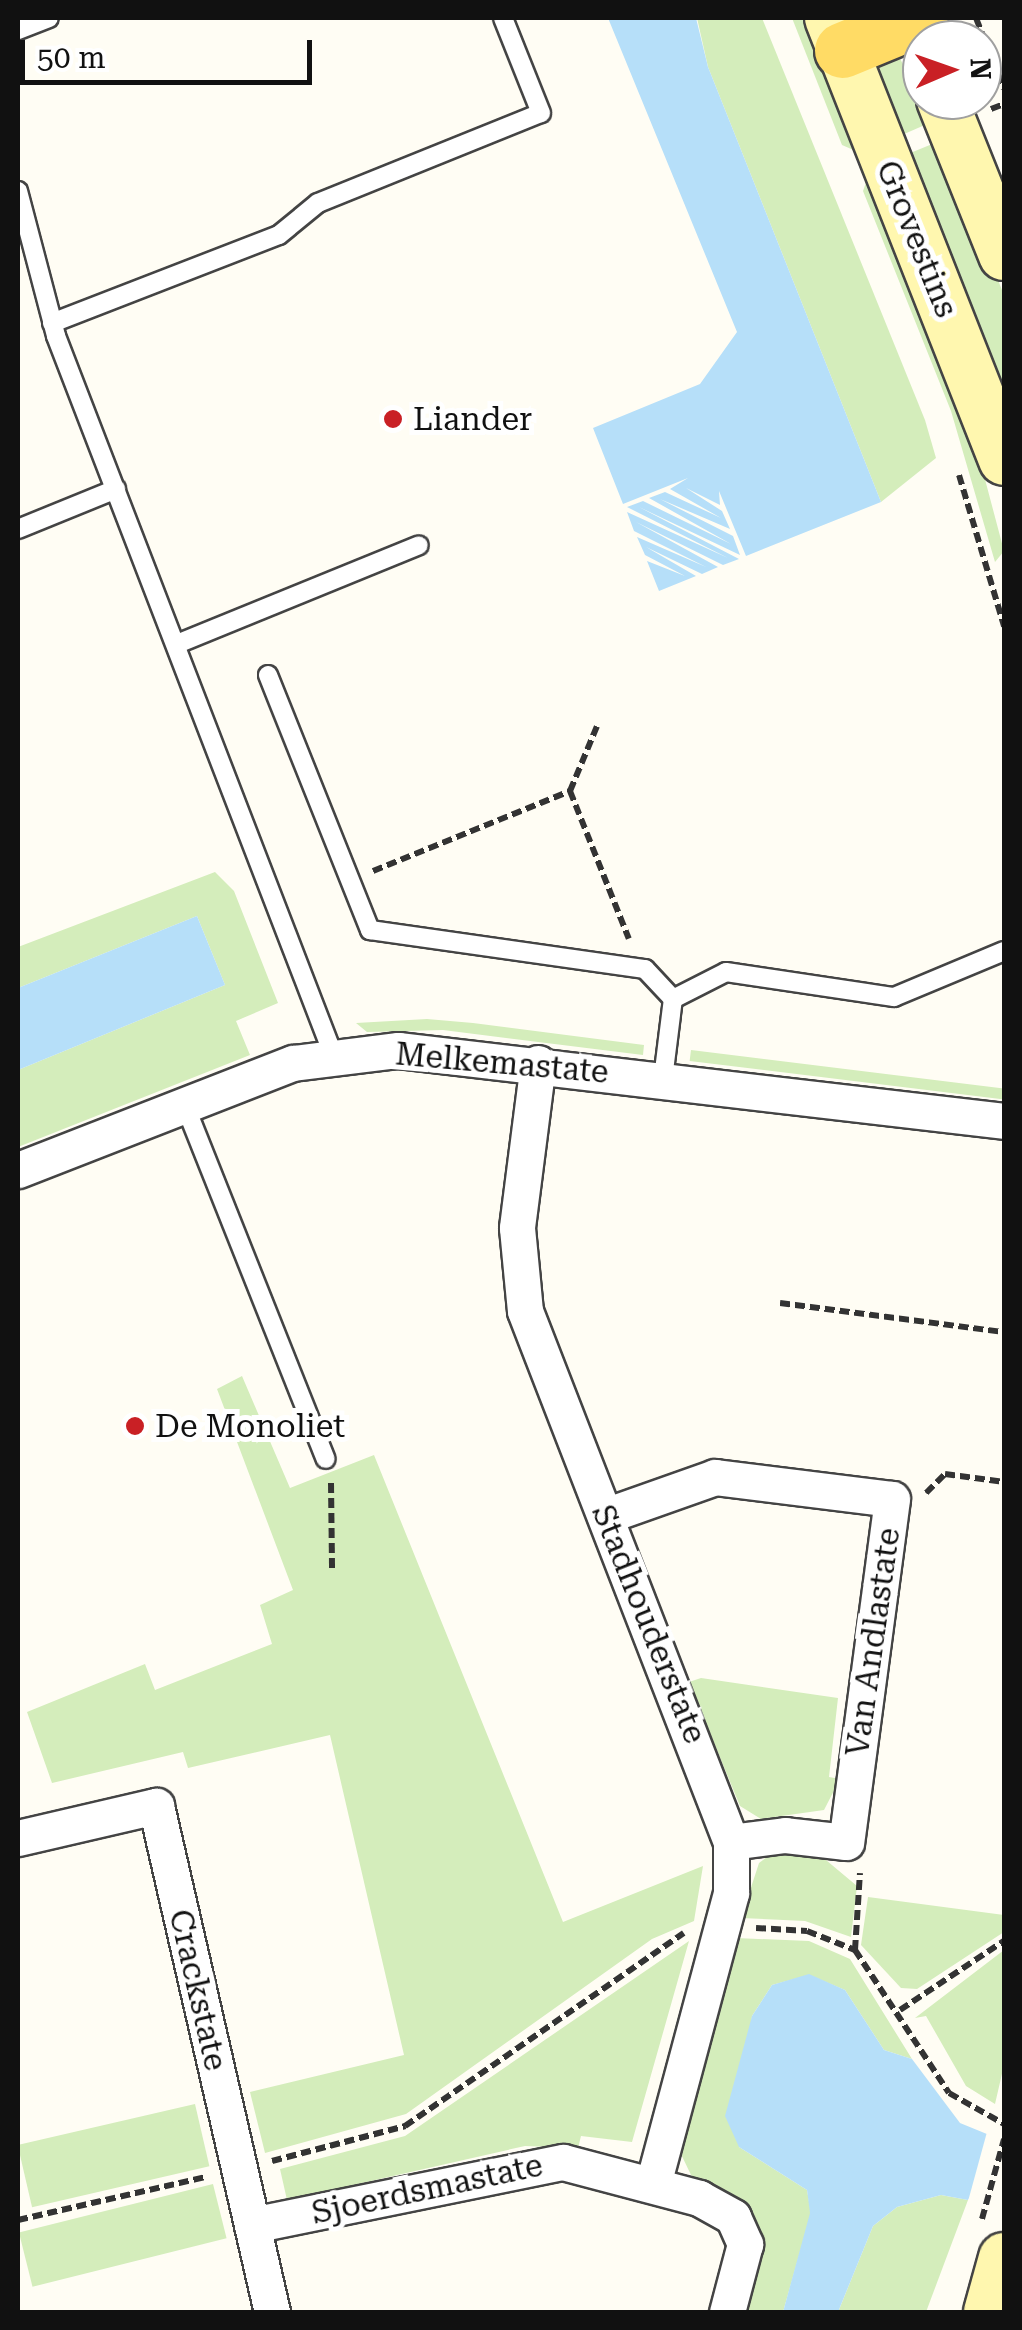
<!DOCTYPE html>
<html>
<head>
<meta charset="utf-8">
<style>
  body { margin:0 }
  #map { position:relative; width:1022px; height:2330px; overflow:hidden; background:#fffdf4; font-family:"Roboto Serif",serif }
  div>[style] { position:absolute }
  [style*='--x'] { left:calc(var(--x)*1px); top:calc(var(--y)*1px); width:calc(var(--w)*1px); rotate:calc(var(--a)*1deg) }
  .green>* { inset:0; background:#d4edbb; transform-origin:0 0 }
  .water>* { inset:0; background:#b6dff9 }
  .pier>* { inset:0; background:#fffdf4 }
  .path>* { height:6px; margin-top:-3px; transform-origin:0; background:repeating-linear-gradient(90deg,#333 0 10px,transparent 0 15px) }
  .roads { filter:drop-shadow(2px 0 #444) drop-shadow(-2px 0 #444) drop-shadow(0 2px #444) drop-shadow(0 -2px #444) }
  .lane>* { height:18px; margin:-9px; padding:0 9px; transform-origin:9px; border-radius:9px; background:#fff }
  .street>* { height:35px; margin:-17.5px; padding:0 17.5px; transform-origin:17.5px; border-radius:17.5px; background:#fff }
  .secondary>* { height:50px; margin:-25px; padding:0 25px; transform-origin:25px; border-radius:25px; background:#fff7af }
  .primary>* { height:55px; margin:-27.5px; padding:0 27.5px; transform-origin:27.5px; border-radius:27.5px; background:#ffdb65 }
  .dots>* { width:28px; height:28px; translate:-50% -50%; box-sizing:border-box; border:5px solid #fff; border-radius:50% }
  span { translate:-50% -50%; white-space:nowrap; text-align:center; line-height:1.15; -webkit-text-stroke:10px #fff; paint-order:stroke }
  .street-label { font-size:32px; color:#111 }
  .poi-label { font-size:32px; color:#111 }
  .left { translate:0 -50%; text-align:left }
  .frame { position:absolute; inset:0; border:20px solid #111; pointer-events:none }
  .north { position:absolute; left:902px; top:20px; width:100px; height:100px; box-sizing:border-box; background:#fff; border:2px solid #a0a0a0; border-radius:50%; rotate:88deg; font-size:28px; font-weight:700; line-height:40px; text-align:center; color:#111 }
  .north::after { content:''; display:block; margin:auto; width:35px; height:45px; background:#c92025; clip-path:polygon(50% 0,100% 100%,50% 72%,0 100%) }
  .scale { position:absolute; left:20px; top:40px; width:292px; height:45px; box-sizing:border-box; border:5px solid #111; border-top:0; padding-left:12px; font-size:30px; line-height:35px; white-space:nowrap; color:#111; -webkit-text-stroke:8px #fff; paint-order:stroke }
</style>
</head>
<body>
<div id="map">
  <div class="green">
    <div style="clip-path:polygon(697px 18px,762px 18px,925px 420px,936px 458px,881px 502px,708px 67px)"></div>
    <div style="clip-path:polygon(792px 18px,807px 18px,858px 152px,842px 145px)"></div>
    <div style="clip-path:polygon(898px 55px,934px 121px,895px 138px,878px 74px,878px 60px)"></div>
    <div style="clip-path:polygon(942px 140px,1004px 295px,1004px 406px,903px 156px)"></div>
    <div style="clip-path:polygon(870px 171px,969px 419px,1004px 551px,995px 562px,951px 411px,863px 191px)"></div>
    <div style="clip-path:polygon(215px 872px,234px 891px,278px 1003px,236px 1021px,250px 1055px,18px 1147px,18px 1070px,225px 985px,197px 916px,18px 988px,18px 947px)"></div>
    <div style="clip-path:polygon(427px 1019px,473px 1023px,644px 1045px,643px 1055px,443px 1030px,367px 1032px,356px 1023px)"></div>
    <div style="left:691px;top:1050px;width:315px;height:11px;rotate:7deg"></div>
    <div style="clip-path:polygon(242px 1376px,290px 1488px,374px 1455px,563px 1922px,703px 1866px,694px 1921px,652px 1939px,406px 2114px,265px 2153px,250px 2092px,404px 2055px,330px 1735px,188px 1768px,183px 1752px,52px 1783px,27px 1712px,145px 1664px,155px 1690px,272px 1644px,260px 1605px,293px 1590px,217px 1389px)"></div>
    <div style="clip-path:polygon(701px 1678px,838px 1698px,829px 1777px,840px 1779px,824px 1810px,761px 1819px,740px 1806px,689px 1682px)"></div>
    <div style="clip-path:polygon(775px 1851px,820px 1855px,857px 1886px,851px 1937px,805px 1921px,741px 1918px,759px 1863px)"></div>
    <div style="clip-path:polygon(868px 1897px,1004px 1915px,1004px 1932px,917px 1989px,901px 1988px,861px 1945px)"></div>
    <div style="clip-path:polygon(736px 1938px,809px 1941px,850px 1959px,912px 2059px,884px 2050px,845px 1990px,809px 1975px,772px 1985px,752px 2016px,739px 2147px,807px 2190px,811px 2213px,783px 2312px,743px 2312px,759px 2236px,754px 2219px,691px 2175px,680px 2152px)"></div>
    <div style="clip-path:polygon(689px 1941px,632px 2142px,581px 2136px,578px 2148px,525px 2146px,287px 2200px,280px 2169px,405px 2136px)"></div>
    <div style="clip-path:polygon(1004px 1950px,1004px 2065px,995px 2104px,966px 2086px,926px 2016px,915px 2018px)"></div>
    <div style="left:195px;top:2104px;width:64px;height:182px;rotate:77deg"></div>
    <div style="left:213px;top:2184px;width:56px;height:200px;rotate:76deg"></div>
    <div style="clip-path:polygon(941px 2195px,968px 2200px,926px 2312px,838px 2312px,873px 2226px,897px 2207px)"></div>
  </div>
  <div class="water">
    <div style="clip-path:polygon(608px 18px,696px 18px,708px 67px,881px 502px,746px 556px,719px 491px,720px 505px,686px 488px,722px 511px,730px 529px,660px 499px,733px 536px,740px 555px,639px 507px,739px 559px,723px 565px,636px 522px,718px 567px,702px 574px,646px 547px,696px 576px,659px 591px,647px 561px,685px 576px,645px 555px,637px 537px,706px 567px,634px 531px,627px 512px,728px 558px,627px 507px,643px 501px,731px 544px,649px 498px,665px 492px,721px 518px,670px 489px,688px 478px,623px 504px,593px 428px,700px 384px,737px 332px)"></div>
    <div style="clip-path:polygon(197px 916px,225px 985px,18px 1070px,18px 988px)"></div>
    <div style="clip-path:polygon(809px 1974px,845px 1990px,884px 2050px,912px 2059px,960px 2123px,1004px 2141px,968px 2200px,941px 2195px,897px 2207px,873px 2226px,838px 2312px,783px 2312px,810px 2213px,807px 2190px,739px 2147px,725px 2116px,752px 2016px,772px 1985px)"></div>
  </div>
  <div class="pier">
    <div style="clip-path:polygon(987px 2132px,1004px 2136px,1004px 2215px,967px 2205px)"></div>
  </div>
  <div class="path">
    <div style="--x:976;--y:18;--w:76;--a:68.5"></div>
    <div style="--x:991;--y:109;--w:14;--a:-21"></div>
    <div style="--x:959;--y:475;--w:158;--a:73.4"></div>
    <div style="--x:570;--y:791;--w:70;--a:-67.4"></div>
    <div style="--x:373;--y:871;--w:213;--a:-22.1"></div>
    <div style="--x:570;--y:791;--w:159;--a:68.3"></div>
    <div style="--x:780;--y:1303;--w:226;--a:7.4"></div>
    <div style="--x:331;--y:1483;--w:88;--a:89.3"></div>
    <div style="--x:926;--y:1493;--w:27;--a:-45"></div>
    <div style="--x:945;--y:1474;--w:60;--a:7.7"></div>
    <div style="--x:756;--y:1928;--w:51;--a:3.4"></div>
    <div style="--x:807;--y:1931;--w:52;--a:21.6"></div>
    <div style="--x:855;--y:1950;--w:171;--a:56.7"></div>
    <div style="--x:949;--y:2093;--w:63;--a:29.4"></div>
    <div style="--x:855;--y:1950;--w:77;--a:-86.3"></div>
    <div style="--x:900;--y:2010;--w:125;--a:-33.6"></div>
    <div style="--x:272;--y:2161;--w:138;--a:-14.7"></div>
    <div style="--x:405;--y:2126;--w:339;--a:-34.7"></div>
    <div style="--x:982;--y:2219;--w:83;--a:-74.6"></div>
    <div style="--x:18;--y:2220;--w:193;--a:-12.9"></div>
  </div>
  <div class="roads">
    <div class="lane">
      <div style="--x:18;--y:30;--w:33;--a:-21"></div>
      <div style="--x:18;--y:191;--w:150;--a:75.3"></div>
      <div style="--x:56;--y:336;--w:773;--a:68.91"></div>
      <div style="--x:52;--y:323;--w:243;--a:-21.2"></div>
      <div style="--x:279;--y:235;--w:50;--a:-39.4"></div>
      <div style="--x:318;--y:203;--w:240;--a:-22"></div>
      <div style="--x:541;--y:113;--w:102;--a:-111.8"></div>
      <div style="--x:18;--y:529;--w:106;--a:-22.2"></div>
      <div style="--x:177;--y:644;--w:261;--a:-22.2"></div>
      <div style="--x:268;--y:675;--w:275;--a:68.2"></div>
      <div style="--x:370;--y:930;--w:278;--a:8.1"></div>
      <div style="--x:645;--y:969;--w:41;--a:47"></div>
      <div style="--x:673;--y:999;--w:59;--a:-27"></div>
      <div style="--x:726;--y:972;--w:170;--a:8.5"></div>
      <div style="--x:894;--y:997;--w:119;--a:-22.7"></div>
      <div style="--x:663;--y:1079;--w:81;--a:-82.9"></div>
      <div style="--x:184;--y:1103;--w:383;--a:68.3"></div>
    </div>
    <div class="street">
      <div style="--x:538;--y:1063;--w:166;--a:97.3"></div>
      <div style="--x:517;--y:1228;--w:83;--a:84.5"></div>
      <div style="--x:525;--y:1311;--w:570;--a:68.8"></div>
      <div style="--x:731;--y:1842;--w:51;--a:90"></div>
      <div style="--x:731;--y:1893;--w:302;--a:105"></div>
      <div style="--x:18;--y:1170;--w:295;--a:-21.3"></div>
      <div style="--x:293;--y:1063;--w:106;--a:-7.1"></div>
      <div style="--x:398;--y:1050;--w:610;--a:6.68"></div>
      <div style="--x:605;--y:1516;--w:117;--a:-19.5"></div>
      <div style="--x:715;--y:1477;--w:178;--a:7.1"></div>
      <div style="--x:892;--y:1499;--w:346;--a:97.6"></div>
      <div style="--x:846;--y:1842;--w:61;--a:-173.5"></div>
      <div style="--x:785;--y:1835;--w:54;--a:172.6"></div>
      <div style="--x:18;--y:1838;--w:142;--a:-13.1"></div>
      <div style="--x:156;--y:1806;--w:519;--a:77.09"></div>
      <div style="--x:252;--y:2225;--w:317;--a:-11.5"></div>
      <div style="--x:563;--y:2162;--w:141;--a:14.8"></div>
      <div style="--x:699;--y:2198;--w:39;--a:29"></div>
      <div style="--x:733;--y:2217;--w:30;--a:66"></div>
      <div style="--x:745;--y:2244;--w:70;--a:104.8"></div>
    </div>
    <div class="secondary">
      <div style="--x:830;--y:18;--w:475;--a:68.5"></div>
      <div style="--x:942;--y:100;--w:167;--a:68.2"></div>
      <div style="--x:989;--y:2312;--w:56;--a:-74.5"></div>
    </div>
    <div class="primary">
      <div style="--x:842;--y:50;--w:84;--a:-22.3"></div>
    </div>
  </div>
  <div class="dots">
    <div style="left:393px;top:419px;background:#c92025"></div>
    <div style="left:135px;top:1426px;background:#c92025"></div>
  </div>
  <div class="street-label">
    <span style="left:917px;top:239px;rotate:68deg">Grovestins</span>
    <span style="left:502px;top:1063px;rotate:5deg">Melkemastate</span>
    <span style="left:649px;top:1624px;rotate:68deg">Stadhouderstate</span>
    <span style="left:873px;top:1642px;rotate:-82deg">Van Andlastate</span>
    <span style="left:198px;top:1990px;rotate:77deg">Crackstate</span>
    <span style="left:427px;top:2189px;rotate:-12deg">Sjoerdsmastate</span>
  </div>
  <div class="poi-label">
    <span class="left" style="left:413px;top:419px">Liander</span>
    <span class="left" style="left:155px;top:1426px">De Monoliet</span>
  </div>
  <div class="frame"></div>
  <div class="north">N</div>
  <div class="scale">50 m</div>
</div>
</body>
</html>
